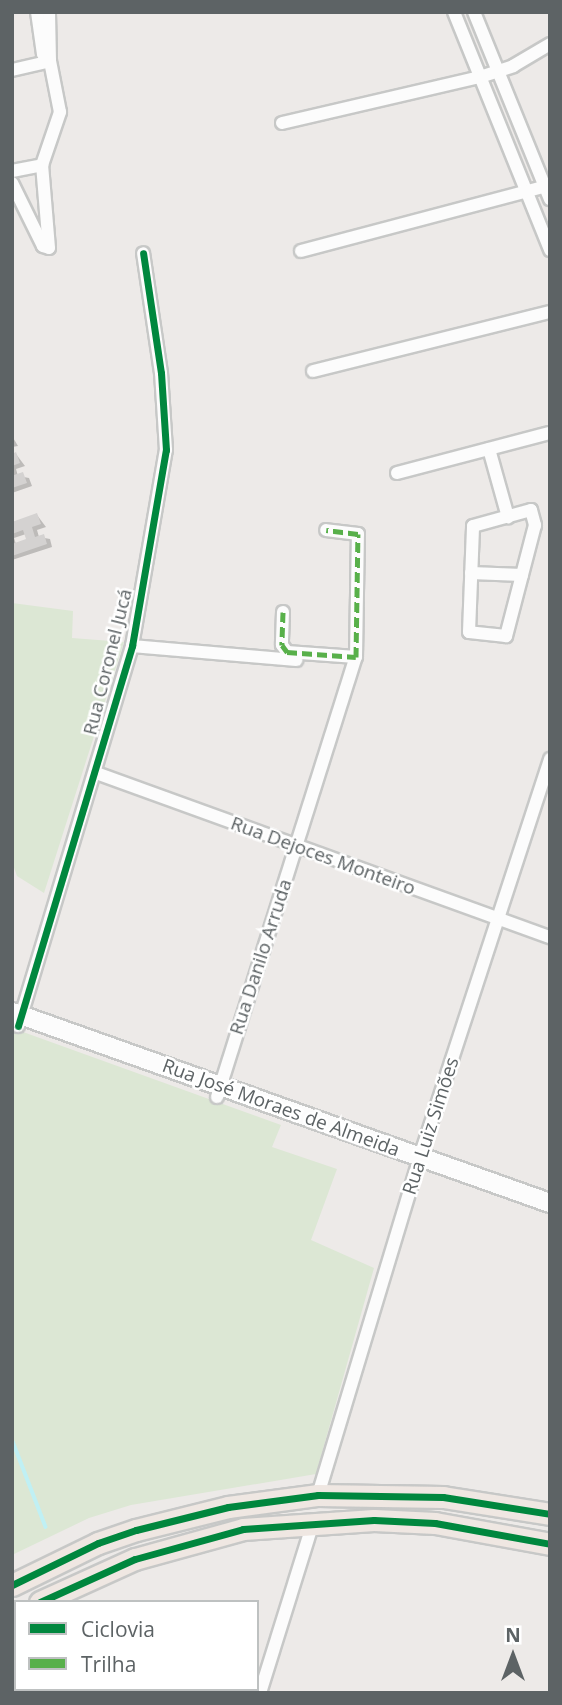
<!DOCTYPE html>
<html>
<head>
<meta charset="utf-8">
<style>
  body { margin:0 }
  #map { position:relative; width:562px; height:1705px; overflow:hidden; background:#edeae8; font-family:"Open Sans",sans-serif }
  div>[style] { position:absolute }
  [style*='--x'] { left:calc(var(--x)*1px); top:calc(var(--y)*1px); width:calc(var(--w)*1px); rotate:calc(var(--a)*1deg) }
  .green>* { inset:0; background:#dce7d4 }
  .shadow>* { inset:0; background:#0003 }
  .stream>* { height:3.5px; margin:-1.75px; padding:0 1.75px; transform-origin:1.75px; border-radius:1.75px; background:#c0f0f4 }
  .building>* { inset:0; background:#d4d2d1 }
  .roads { filter:drop-shadow(2px 0 #c7c8c7) drop-shadow(-2px 0 #c7c8c7) drop-shadow(0 2px #c7c8c7) drop-shadow(0 -2px #c7c8c7) }
  .street>* { height:12px; margin:-6px; padding:0 6px; transform-origin:6px; border-radius:6px; background:#fcfcfc }
  .secondary>* { height:18px; margin:-9px; padding:0 9px; transform-origin:9px; border-radius:9px; background:#fcfcfc }
  .highway>* { height:21px; margin:-10.5px; padding:0 10.5px; transform-origin:10.5px; border-radius:10.5px; background:#efe7e2 }
  .quiet>* { height:5px; margin-top:-2.5px; transform-origin:0; background:repeating-linear-gradient(90deg,#58b04a 0 10px,transparent 0 15px) }
  .cycleway>* { height:7px; margin:-3.5px; padding:0 3.5px; transform-origin:3.5px; border-radius:3.5px; background:#00873e }
  span { translate:-50% -50%; white-space:nowrap; text-align:center; line-height:1.15; -webkit-text-stroke:5px #fff; paint-order:stroke }
  .street-label { font-size:19px; color:#5d6365 }
  .frame { position:absolute; inset:0; border:14px solid #5d6365; pointer-events:none }
  .legend { position:absolute; left:14px; top:1600px; width:245px; height:91px; box-sizing:border-box; background:#fff; border:2px solid #bec1c1; margin:0; padding:9px 12px; list-style:none; font-size:21px; color:#5d6365 }
  .legend li { display:flex; align-items:center; gap:14px; height:35px }
  .legend b { width:35px; border:2px solid #bec1c1 }
  .north { position:absolute; left:478px; top:1621px; width:70px; height:70px; -webkit-text-stroke:5px #fff; paint-order:stroke; rotate:0deg; font-size:19px; font-weight:700; line-height:28px; text-align:center; color:#5d6365 }
  .north::after { content:''; display:block; margin:auto; width:24px; height:32px; background:#5d6365; clip-path:polygon(50% 0,100% 100%,50% 72%,0 100%) }
</style>
</head>
<body>
<div id="map">
  <div class="green">
    <div style="clip-path:polygon(12px 603px,73px 611px,72px 638px,124px 642px,44px 893px,17px 876px,12px 862px)"></div>
    <div style="clip-path:polygon(12px 1028px,281px 1125px,272px 1147px,337px 1169px,311px 1240px,374px 1268px,316px 1474px,131px 1505px,89px 1518px,12px 1555px)"></div>
  </div>
  <div class="shadow">
    <div style="clip-path:polygon(12px 436px,18px 446px,12px 447px)"></div>
    <div style="clip-path:polygon(16px 454px,25px 466px,16px 469px,18px 476px,29px 478px,32px 486px,12px 493px,12px 455px)"></div>
    <div style="clip-path:polygon(evenodd,37px 515px,46px 527px,37px 530px,39px 537px,50px 539px,52px 547px,12px 560px,12px 523px,37px 515px,26px 534px,28px 540px,16px 544px,14px 538px,26px 534px)"></div>
  </div>
  <div class="stream">
    <div style="--x:12;--y:1439;--w:94;--a:68.9"></div>
  </div>
  <div class="building">
    <div style="clip-path:polygon(16px 452px,20px 463px,12px 466px,12px 454px)"></div>
    <div style="clip-path:polygon(12px 471px,14px 475px,23px 472px,27px 483px,12px 488px)"></div>
    <div style="clip-path:polygon(37px 513px,41px 524px,32px 527px,35px 537px,44px 534px,47px 544px,12px 556px,12px 544px,26px 539px,23px 530px,12px 534px,12px 522px)"></div>
  </div>
  <div class="roads">
    <div class="street">
      <div style="--x:37;--y:12;--w:42;--a:81.9"></div>
      <div style="--x:43;--y:54;--w:10;--a:45"></div>
      <div style="--x:454;--y:12;--w:257;--a:68"></div>
      <div style="--x:474;--y:12;--w:202;--a:67.9"></div>
      <div style="--x:12;--y:70;--w:39;--a:-13"></div>
      <div style="--x:282;--y:123;--w:203;--a:-13.1"></div>
      <div style="--x:480;--y:77;--w:35;--a:-18"></div>
      <div style="--x:513;--y:66;--w:43;--a:-30.7"></div>
      <div style="--x:12;--y:171;--w:31;--a:-11"></div>
      <div style="--x:12;--y:183;--w:70;--a:63.8"></div>
      <div style="--x:43;--y:246;--w:6;--a:18"></div>
      <div style="--x:49;--y:248;--w:83;--a:-94.8"></div>
      <div style="--x:42;--y:165;--w:56;--a:-71.2"></div>
      <div style="--x:60;--y:112;--w:52;--a:-101.1"></div>
      <div style="--x:50;--y:61;--w:49;--a:-91.2"></div>
      <div style="--x:301;--y:251;--w:258;--a:-14.8"></div>
      <div style="--x:313;--y:371;--w:244;--a:-14"></div>
      <div style="--x:489;--y:449;--w:71;--a:74.4"></div>
      <div style="--x:397;--y:473;--w:158;--a:-14.7"></div>
      <div style="--x:531;--y:510;--w:16;--a:75"></div>
      <div style="--x:535;--y:525;--w:115;--a:104.6"></div>
      <div style="--x:506;--y:636;--w:37;--a:-174"></div>
      <div style="--x:469;--y:632;--w:106;--a:-87.8"></div>
      <div style="--x:473;--y:526;--w:60;--a:-15.4"></div>
      <div style="--x:471;--y:573;--w:51;--a:2.2"></div>
      <div style="--x:283;--y:612;--w:33;--a:92"></div>
      <div style="--x:282;--y:645;--w:9;--a:54"></div>
      <div style="--x:287;--y:652;--w:69;--a:4.1"></div>
      <div style="--x:356;--y:657;--w:123;--a:-89.1"></div>
      <div style="--x:358;--y:534;--w:32;--a:-173"></div>
      <div style="--x:132;--y:646;--w:165;--a:4.9"></div>
      <div style="--x:96;--y:773;--w:483;--a:19.9"></div>
      <div style="--x:18;--y:1026;--w:397;--a:-73.3"></div>
      <div style="--x:132;--y:646;--w:199;--a:-80.2"></div>
      <div style="--x:166;--y:450;--w:77;--a:-93.7"></div>
      <div style="--x:161;--y:373;--w:121;--a:-98.5"></div>
      <div style="--x:217;--y:1097;--w:461;--a:-72.5"></div>
      <div style="--x:318;--y:1495;--w:353;--a:-73.2"></div>
      <div style="--x:420;--y:1157;--w:419;--a:-71.9"></div>
      <div style="--x:12;--y:1671;--w:4;--a:-14"></div>
      <div style="--x:115;--y:1689;--w:14;--a:17"></div>
      <div style="--x:260;--y:1693;--w:178;--a:-72.7"></div>
    </div>
    <div class="secondary">
      <div style="--x:12;--y:1012;--w:571;--a:19.55"></div>
    </div>
    <div class="highway">
      <div style="--x:12;--y:1585;--w:96;--a:-26"></div>
      <div style="--x:98;--y:1543;--w:40;--a:-18.9"></div>
      <div style="--x:136;--y:1530;--w:95;--a:-14"></div>
      <div style="--x:228;--y:1507;--w:91;--a:-7.6"></div>
      <div style="--x:318;--y:1495;--w:125;--a:0.9"></div>
      <div style="--x:443;--y:1497;--w:108;--a:9"></div>
      <div style="--x:40;--y:1602;--w:104;--a:-24.4"></div>
      <div style="--x:135;--y:1559;--w:112;--a:-15.5"></div>
      <div style="--x:243;--y:1529;--w:131;--a:-3.9"></div>
      <div style="--x:374;--y:1520;--w:61;--a:2.8"></div>
      <div style="--x:435;--y:1523;--w:117;--a:10.3"></div>
      <div style="--x:12;--y:1617;--w:4;--a:-27"></div>
    </div>
  </div>
  <div class="quiet">
    <div style="--x:283;--y:612;--w:33;--a:92"></div>
    <div style="--x:282;--y:645;--w:9;--a:54"></div>
    <div style="--x:287;--y:652;--w:69;--a:4.1"></div>
    <div style="--x:356;--y:657;--w:123;--a:-89.1"></div>
    <div style="--x:358;--y:534;--w:32;--a:-173"></div>
  </div>
  <div class="cycleway">
    <div style="--x:18;--y:1026;--w:397;--a:-73.3"></div>
    <div style="--x:132;--y:646;--w:199;--a:-80.2"></div>
    <div style="--x:166;--y:450;--w:77;--a:-93.7"></div>
    <div style="--x:161;--y:373;--w:121;--a:-98.5"></div>
    <div style="--x:12;--y:1585;--w:96;--a:-26"></div>
    <div style="--x:98;--y:1543;--w:40;--a:-18.9"></div>
    <div style="--x:136;--y:1530;--w:95;--a:-14"></div>
    <div style="--x:228;--y:1507;--w:91;--a:-7.6"></div>
    <div style="--x:318;--y:1495;--w:125;--a:0.9"></div>
    <div style="--x:443;--y:1497;--w:108;--a:9"></div>
    <div style="--x:40;--y:1602;--w:104;--a:-24.4"></div>
    <div style="--x:135;--y:1559;--w:112;--a:-15.5"></div>
    <div style="--x:243;--y:1529;--w:131;--a:-3.9"></div>
    <div style="--x:374;--y:1520;--w:61;--a:2.8"></div>
    <div style="--x:435;--y:1523;--w:117;--a:10.3"></div>
  </div>
  <div class="street-label">
    <span style="left:108px;top:662px;rotate:-76deg">Rua Coronel Jucá</span>
    <span style="left:323px;top:856px;rotate:20deg">Rua Dejoces Monteiro</span>
    <span style="left:261px;top:957px;rotate:-72deg">Rua Danilo Arruda</span>
    <span style="left:281px;top:1108px;rotate:20deg">Rua José Moraes de Almeida</span>
    <span style="left:431px;top:1126px;rotate:-72deg">Rua Luiz Simões</span>
  </div>
  <div class="frame"></div>
  <ul class="legend">
  <li><b style="height:9px;background:#00873e"></b>Ciclovia</li>
  <li><b style="height:9px;background:#58b04a"></b>Trilha</li>
  </ul>
  <div class="north">N</div>
</div>
</body>
</html>
